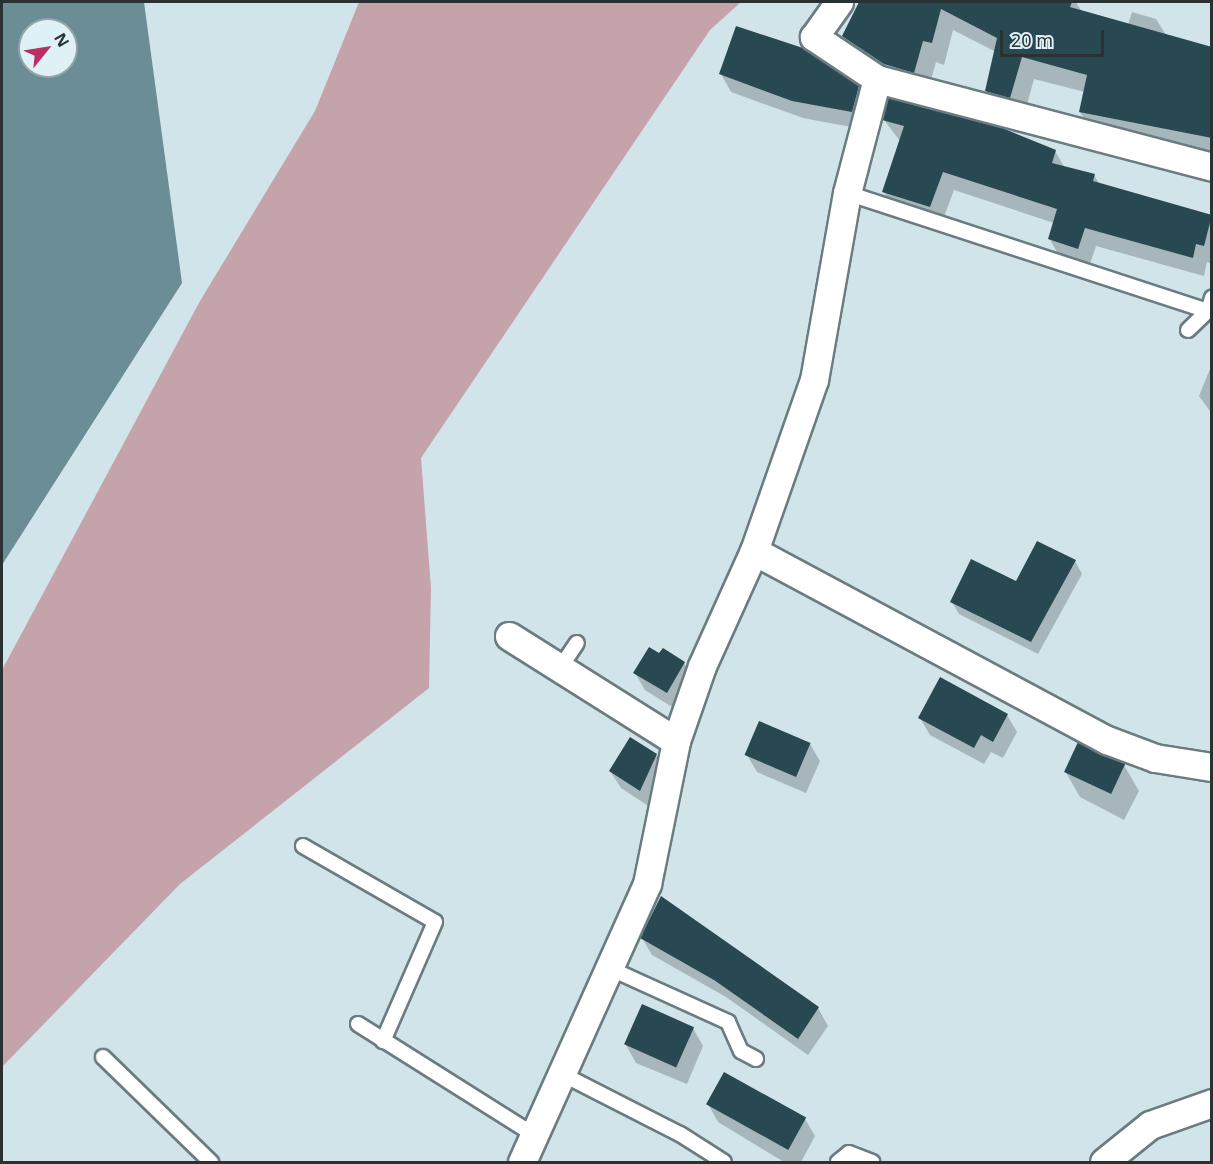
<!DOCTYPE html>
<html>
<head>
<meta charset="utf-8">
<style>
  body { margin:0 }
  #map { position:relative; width:1213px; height:1164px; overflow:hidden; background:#d1e4e9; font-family:"Noto Sans",sans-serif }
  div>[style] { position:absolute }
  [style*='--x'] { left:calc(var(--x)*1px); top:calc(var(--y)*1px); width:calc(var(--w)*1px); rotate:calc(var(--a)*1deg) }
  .forest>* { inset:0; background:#c5a3aa }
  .water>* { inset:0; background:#6a8d96 }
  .shadow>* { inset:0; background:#0003 }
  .building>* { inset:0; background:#284951; transform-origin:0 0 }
  .roads { filter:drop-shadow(2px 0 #6b7c80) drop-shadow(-2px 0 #6b7c80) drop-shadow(0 2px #6b7c80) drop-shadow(0 -2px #6b7c80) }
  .lane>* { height:14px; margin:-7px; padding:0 7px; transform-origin:7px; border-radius:7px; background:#fff }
  .street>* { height:27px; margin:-13.5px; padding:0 13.5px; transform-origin:13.5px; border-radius:13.5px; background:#fff }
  span { translate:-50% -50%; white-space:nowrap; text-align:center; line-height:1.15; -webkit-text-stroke:6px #def1f6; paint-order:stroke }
  .frame { position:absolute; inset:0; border:3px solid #2a3133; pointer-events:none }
  .north { position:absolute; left:18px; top:18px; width:60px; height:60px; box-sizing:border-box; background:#def1f6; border:2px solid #96a4a8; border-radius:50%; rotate:60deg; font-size:16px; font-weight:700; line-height:24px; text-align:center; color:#2a3133 }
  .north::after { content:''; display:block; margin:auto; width:21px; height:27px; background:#ba2e64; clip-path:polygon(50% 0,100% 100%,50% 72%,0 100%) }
  .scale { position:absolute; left:1000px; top:30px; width:104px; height:27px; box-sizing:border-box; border:3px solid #2a3133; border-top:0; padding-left:8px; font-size:18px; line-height:21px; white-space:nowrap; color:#2a3133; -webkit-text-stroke:4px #def1f6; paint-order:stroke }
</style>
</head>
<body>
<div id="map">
  <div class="forest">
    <div style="clip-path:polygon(359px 2px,741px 2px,710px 30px,421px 458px,431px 588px,429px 688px,180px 884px,2px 1067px,2px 670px,200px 301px,315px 111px)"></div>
  </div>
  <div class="water">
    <div style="clip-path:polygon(evenodd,2px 2px,144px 2px,182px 283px,2px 565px,2px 2px,30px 30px,66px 30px,66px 66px,30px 66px,30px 30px)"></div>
  </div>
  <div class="shadow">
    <div style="clip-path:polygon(861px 2px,1076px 2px,1082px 12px,1128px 25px,1132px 12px,1156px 19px,1166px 35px,1212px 48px,1212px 158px,1093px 134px,1080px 112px,1085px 92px,1034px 79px,1023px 119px,999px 113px,986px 91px,996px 52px,953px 30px,944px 65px,936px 62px,927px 94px,856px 59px,843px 36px)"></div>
    <div style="clip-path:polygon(721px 74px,858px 87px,868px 105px,862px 129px,803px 118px,731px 92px)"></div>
    <div style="clip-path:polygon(884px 120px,1055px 151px,1065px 168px,1094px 175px,1100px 185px,1212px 217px,1212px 264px,1207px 262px,1204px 276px,1096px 246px,1089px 267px,1060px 257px,1049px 238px,1054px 223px,954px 190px,941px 225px,895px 211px,884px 192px,900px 141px)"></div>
    <div style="clip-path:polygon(1212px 364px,1212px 414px,1199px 396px)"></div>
    <div style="clip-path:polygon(1075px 561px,1082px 574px,1038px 654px,959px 614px,952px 602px)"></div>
    <div style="clip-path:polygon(660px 655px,684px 663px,694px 680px,677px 710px,645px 690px,635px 673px)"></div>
    <div style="clip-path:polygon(1007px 715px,1017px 732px,1003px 758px,991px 752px,984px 764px,930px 735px,920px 718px)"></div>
    <div style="clip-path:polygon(810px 744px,820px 761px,806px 793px,757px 772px,747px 755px)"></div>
    <div style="clip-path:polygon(656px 755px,666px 773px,650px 807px,621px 788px,610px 771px)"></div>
    <div style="clip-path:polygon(1124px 765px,1139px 791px,1124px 820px,1080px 797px,1065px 771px)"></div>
    <div style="clip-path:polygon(642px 938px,818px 1008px,828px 1026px,808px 1055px,726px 997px,652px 955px)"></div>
    <div style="clip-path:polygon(693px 1028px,703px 1046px,687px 1084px,636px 1063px,626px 1045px)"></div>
    <div style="clip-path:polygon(708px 1104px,805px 1119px,815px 1136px,801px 1162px,784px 1162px,718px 1122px)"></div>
  </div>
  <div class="building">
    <div style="clip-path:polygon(859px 2px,1072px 2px,1070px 7px,1212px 47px,1212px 138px,1079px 112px,1087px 75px,1022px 57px,1010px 98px,985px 91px,997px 38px,941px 9px,932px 43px,923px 41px,914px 73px,884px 64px,842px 36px)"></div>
    <div style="clip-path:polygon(736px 26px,803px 48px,859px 86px,852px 112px,792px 101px,719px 74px)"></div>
    <div style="clip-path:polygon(888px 98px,1002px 128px,1056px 150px,1052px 163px,1095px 174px,1093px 181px,1212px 215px,1204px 246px,1196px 244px,1193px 258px,1085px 228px,1078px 249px,1048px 239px,1057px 209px,943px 172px,930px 207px,882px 192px,904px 126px,882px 120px)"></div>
    <div style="clip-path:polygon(1037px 541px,1076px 560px,1031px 642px,950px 602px,971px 559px,1016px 581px)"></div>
    <div style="clip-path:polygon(649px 647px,659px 653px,663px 648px,685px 662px,667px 693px,633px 673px)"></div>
    <div style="clip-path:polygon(940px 677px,1008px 714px,993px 742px,981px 735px,974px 748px,918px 718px)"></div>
    <div style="left:759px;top:721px;width:56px;height:37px;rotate:23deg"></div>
    <div style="clip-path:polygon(630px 737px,657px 754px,640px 791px,609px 771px)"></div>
    <div style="left:1078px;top:742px;width:52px;height:33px;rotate:25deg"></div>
    <div style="clip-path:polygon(661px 896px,819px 1007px,798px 1039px,714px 980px,640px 938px)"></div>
    <div style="left:642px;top:1004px;width:57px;height:44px;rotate:24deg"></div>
    <div style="left:724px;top:1072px;width:94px;height:37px;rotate:29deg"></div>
  </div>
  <div class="roads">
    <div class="lane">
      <div style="--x:847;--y:193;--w:380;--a:18.1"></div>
      <div style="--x:1188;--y:330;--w:28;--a:-44"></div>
      <div style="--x:1208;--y:311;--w:14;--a:-73"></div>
      <div style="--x:560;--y:668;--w:30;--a:-56"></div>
      <div style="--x:303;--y:846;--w:152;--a:29.9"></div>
      <div style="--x:435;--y:922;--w:130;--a:113.6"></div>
      <div style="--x:609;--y:968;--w:131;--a:24.4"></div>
      <div style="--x:728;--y:1022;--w:32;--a:66"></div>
      <div style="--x:741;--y:1051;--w:17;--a:28"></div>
      <div style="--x:358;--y:1024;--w:208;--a:32.2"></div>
      <div style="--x:103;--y:1057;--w:151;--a:44.2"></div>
      <div style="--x:562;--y:1074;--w:132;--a:27"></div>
      <div style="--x:680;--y:1134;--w:52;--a:32.5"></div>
      <div style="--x:838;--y:1162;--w:14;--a:-39"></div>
      <div style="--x:849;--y:1153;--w:25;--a:21"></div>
    </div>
    <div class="street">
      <div style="--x:877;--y:79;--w:346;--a:14.7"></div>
      <div style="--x:754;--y:551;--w:400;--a:28.2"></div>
      <div style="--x:1107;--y:740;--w:51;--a:20.6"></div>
      <div style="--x:1155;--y:758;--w:58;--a:9"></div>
      <div style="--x:509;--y:636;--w:197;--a:32.2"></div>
      <div style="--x:522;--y:1162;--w:305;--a:-65.8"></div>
      <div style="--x:647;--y:884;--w:146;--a:-78.5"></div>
      <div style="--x:676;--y:741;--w:79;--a:-70.9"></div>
      <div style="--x:702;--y:666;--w:126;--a:-65.7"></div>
      <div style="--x:754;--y:551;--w:181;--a:-70.7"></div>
      <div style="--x:814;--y:380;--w:190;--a:-80"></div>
      <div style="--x:847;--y:193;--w:118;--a:-75.3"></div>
      <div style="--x:877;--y:79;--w:76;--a:-146.3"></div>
      <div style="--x:814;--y:37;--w:43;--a:-54.5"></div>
      <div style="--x:1104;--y:1162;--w:59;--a:-38.8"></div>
      <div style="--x:1150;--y:1125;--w:66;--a:-19.5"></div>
    </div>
  </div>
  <div class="frame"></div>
  <div class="north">N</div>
  <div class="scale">20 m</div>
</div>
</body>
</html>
